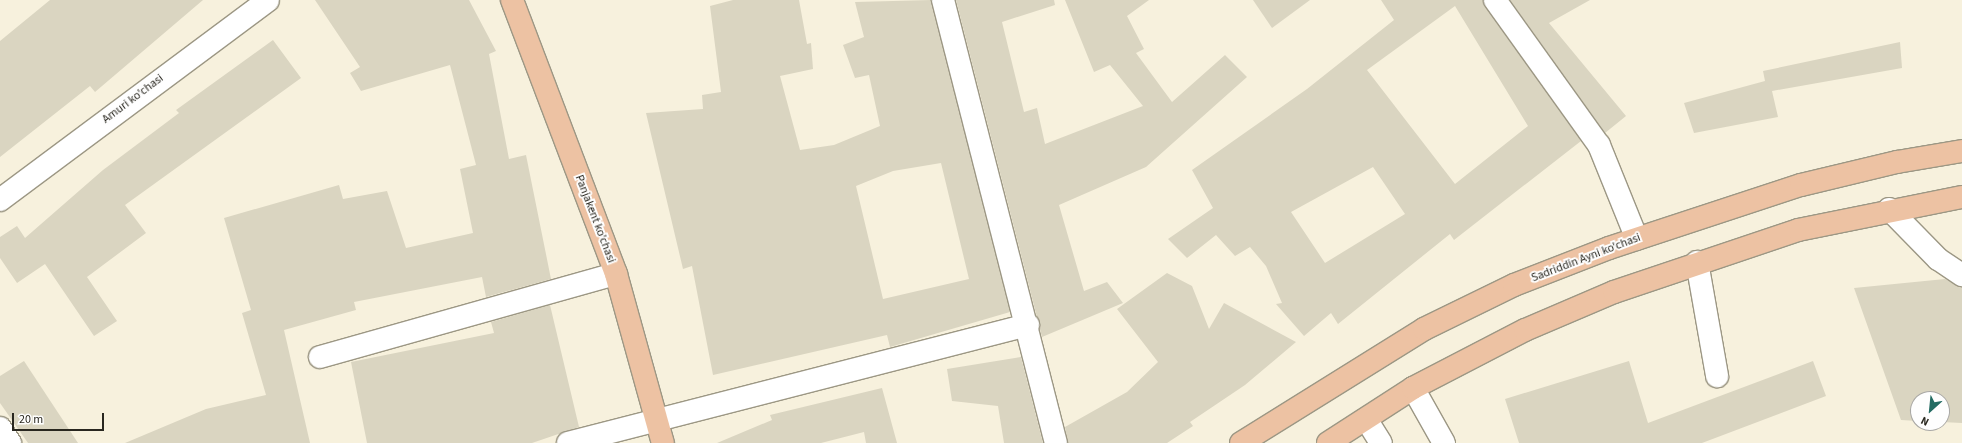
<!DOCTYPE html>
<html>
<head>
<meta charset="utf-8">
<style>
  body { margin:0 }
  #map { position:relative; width:1962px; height:443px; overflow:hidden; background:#f7f1dd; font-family:"Source Sans 3",sans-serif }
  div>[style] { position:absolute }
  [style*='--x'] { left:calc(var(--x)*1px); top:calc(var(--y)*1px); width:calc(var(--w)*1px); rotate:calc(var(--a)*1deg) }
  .building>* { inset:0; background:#dad5c1 }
  .roads { filter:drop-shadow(1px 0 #9c9784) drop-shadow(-1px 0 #9c9784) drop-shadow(0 1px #9c9784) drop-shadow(0 -1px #9c9784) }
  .minor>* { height:22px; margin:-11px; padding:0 11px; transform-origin:11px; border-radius:11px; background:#fff }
  .major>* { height:22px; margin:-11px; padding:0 11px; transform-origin:11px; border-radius:11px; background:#edc2a3 }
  span { translate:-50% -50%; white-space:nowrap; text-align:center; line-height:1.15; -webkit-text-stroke:4px #fefefe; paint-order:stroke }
  .street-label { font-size:12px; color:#29271f }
  .north { position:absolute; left:1910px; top:391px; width:40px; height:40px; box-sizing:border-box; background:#fefefe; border:1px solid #a9a8a5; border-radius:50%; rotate:207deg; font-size:11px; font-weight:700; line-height:16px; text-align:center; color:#29271f }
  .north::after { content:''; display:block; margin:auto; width:14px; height:18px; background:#236b62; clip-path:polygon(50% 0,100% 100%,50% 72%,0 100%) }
  .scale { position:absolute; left:12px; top:413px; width:92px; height:18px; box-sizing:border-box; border:2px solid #29271f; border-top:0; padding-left:5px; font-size:12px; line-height:14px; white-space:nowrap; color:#29271f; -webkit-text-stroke:3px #fefefe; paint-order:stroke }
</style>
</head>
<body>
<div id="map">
  <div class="building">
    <div style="clip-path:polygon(50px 0,203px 0,95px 92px,90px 86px,0 157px,0 41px)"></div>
    <div style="clip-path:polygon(315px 0,469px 0,496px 51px,489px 54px,509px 159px,526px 155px,551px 279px,486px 297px,482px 277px,354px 302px,356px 310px,284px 330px,310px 443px,125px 443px,206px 409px,266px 395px,242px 313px,251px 310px,224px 218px,339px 185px,343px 199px,387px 191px,406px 248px,473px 233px,460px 169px,476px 165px,450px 65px,361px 91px,350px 73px,360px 67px)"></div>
    <div style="clip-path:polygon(evenodd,733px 0,799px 0,807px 44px,811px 43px,813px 69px,780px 76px,800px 150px,834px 145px,880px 126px,869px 75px,855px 78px,843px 45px,864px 37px,855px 2px,931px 0,1010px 312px,890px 347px,887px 335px,713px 375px,692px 266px,683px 269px,646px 113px,703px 109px,702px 95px,721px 92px,710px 6px,733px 0,941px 163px,969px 279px,883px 299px,856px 186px,893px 171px,941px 163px)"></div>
    <div style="clip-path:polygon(956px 0,1054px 0,1055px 5px,1002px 22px,1024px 112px,1037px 108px,1045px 144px,1143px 106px,1110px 65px,1094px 72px,1065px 0,1149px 0,1127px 16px,1144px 49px,1136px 53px,1172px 102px,1225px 55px,1247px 77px,1146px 167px,1059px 205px,1084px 291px,1107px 282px,1123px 303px,1042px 337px)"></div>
    <div style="clip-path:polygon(1253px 0,1310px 0,1272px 28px)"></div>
    <div style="clip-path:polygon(evenodd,1381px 0,1483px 0,1581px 141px,1454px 240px,1450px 234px,1338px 324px,1331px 313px,1304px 336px,1276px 304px,1282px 303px,1266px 266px,1250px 247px,1235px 256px,1216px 235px,1187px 258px,1168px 239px,1213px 208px,1192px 170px,1307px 89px,1394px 20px,1381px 0,1455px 6px,1528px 126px,1455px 184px,1367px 70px,1455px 6px,1381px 0,1373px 167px,1405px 214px,1325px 263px,1291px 212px,1373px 167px)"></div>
    <div style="clip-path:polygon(1510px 0,1590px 0,1549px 23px,1626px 116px,1605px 133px)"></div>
    <div style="clip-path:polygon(273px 40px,301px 78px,125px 205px,146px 233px,87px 277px,117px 321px,94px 336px,45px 264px,17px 283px,0 258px,0 237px,17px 226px,25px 238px,103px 170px,179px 113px,176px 110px)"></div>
    <div style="clip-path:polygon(1900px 42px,1902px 68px,1772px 91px,1778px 117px,1694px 133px,1684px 103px,1765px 81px,1763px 71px)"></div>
    <div style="clip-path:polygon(1167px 273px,1192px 286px,1209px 329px,1224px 303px,1296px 342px,1245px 385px,1190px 422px,1193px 426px,1167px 443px,1068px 443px,1065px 427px,1127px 392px,1158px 362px,1117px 309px)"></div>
    <div style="clip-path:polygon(1945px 279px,1962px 287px,1962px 423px,1942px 422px,1942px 399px,1918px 399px,1918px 421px,1901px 420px,1854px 288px)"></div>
    <div style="clip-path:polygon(550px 305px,579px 427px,532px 443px,367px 443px,351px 362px,494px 333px,491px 322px)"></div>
    <div style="clip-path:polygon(1021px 357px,1043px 443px,1004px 443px,998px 406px,952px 401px,947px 369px)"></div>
    <div style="clip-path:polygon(24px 361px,78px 443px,28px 443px,0 403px,0 376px)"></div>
    <div style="clip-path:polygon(1629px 361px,1648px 423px,1813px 361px,1826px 396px,1702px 443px,1519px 443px,1505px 399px)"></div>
    <div style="clip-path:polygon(882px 388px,897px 443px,866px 443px,864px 432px,821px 443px,717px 443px,772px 420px,770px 415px)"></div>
  </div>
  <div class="roads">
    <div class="minor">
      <div style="--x:943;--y:0;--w:457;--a:75.7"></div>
      <div style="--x:1495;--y:0;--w:178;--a:54.4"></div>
      <div style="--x:1599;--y:145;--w:101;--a:68"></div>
      <div style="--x:0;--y:200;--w:334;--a:-36.7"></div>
      <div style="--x:1889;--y:209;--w:70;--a:45.6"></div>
      <div style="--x:1938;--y:259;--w:29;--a:34"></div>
      <div style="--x:1697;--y:262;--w:116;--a:80"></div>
      <div style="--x:320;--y:357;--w:307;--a:-15.7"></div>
      <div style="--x:1413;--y:388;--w:63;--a:60.6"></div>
      <div style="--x:1366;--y:419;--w:28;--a:58"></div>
      <div style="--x:0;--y:428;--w:18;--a:56"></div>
      <div style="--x:568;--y:443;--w:475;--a:-14.4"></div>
    </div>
    <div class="major">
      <div style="--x:512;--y:0;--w:293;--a:69.2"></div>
      <div style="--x:616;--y:274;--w:175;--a:74.5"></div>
      <div style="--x:1241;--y:443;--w:216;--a:-31.9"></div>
      <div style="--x:1424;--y:329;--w:100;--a:-26.1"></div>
      <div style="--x:1514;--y:285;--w:102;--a:-21.3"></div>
      <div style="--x:1609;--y:248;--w:202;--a:-18.2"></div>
      <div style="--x:1801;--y:185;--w:99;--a:-13.5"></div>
      <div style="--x:1897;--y:162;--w:66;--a:-9.6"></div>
      <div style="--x:1328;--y:443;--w:101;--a:-32.9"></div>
      <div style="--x:1413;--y:388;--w:126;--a:-27.4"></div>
      <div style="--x:1525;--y:330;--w:97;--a:-23.1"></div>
      <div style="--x:1614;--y:292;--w:194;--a:-18.6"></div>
      <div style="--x:1798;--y:230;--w:167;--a:-11.4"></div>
    </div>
  </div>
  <div class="street-label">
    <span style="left:133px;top:99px;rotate:-37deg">Amuri ko'chasi</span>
    <span style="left:595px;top:219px;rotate:69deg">Panjakent ko'chasi</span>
    <span style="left:1586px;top:258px;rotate:-21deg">Sadriddin Ayni ko'chasi</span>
  </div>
  <div class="north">N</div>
  <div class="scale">20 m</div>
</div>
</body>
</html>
